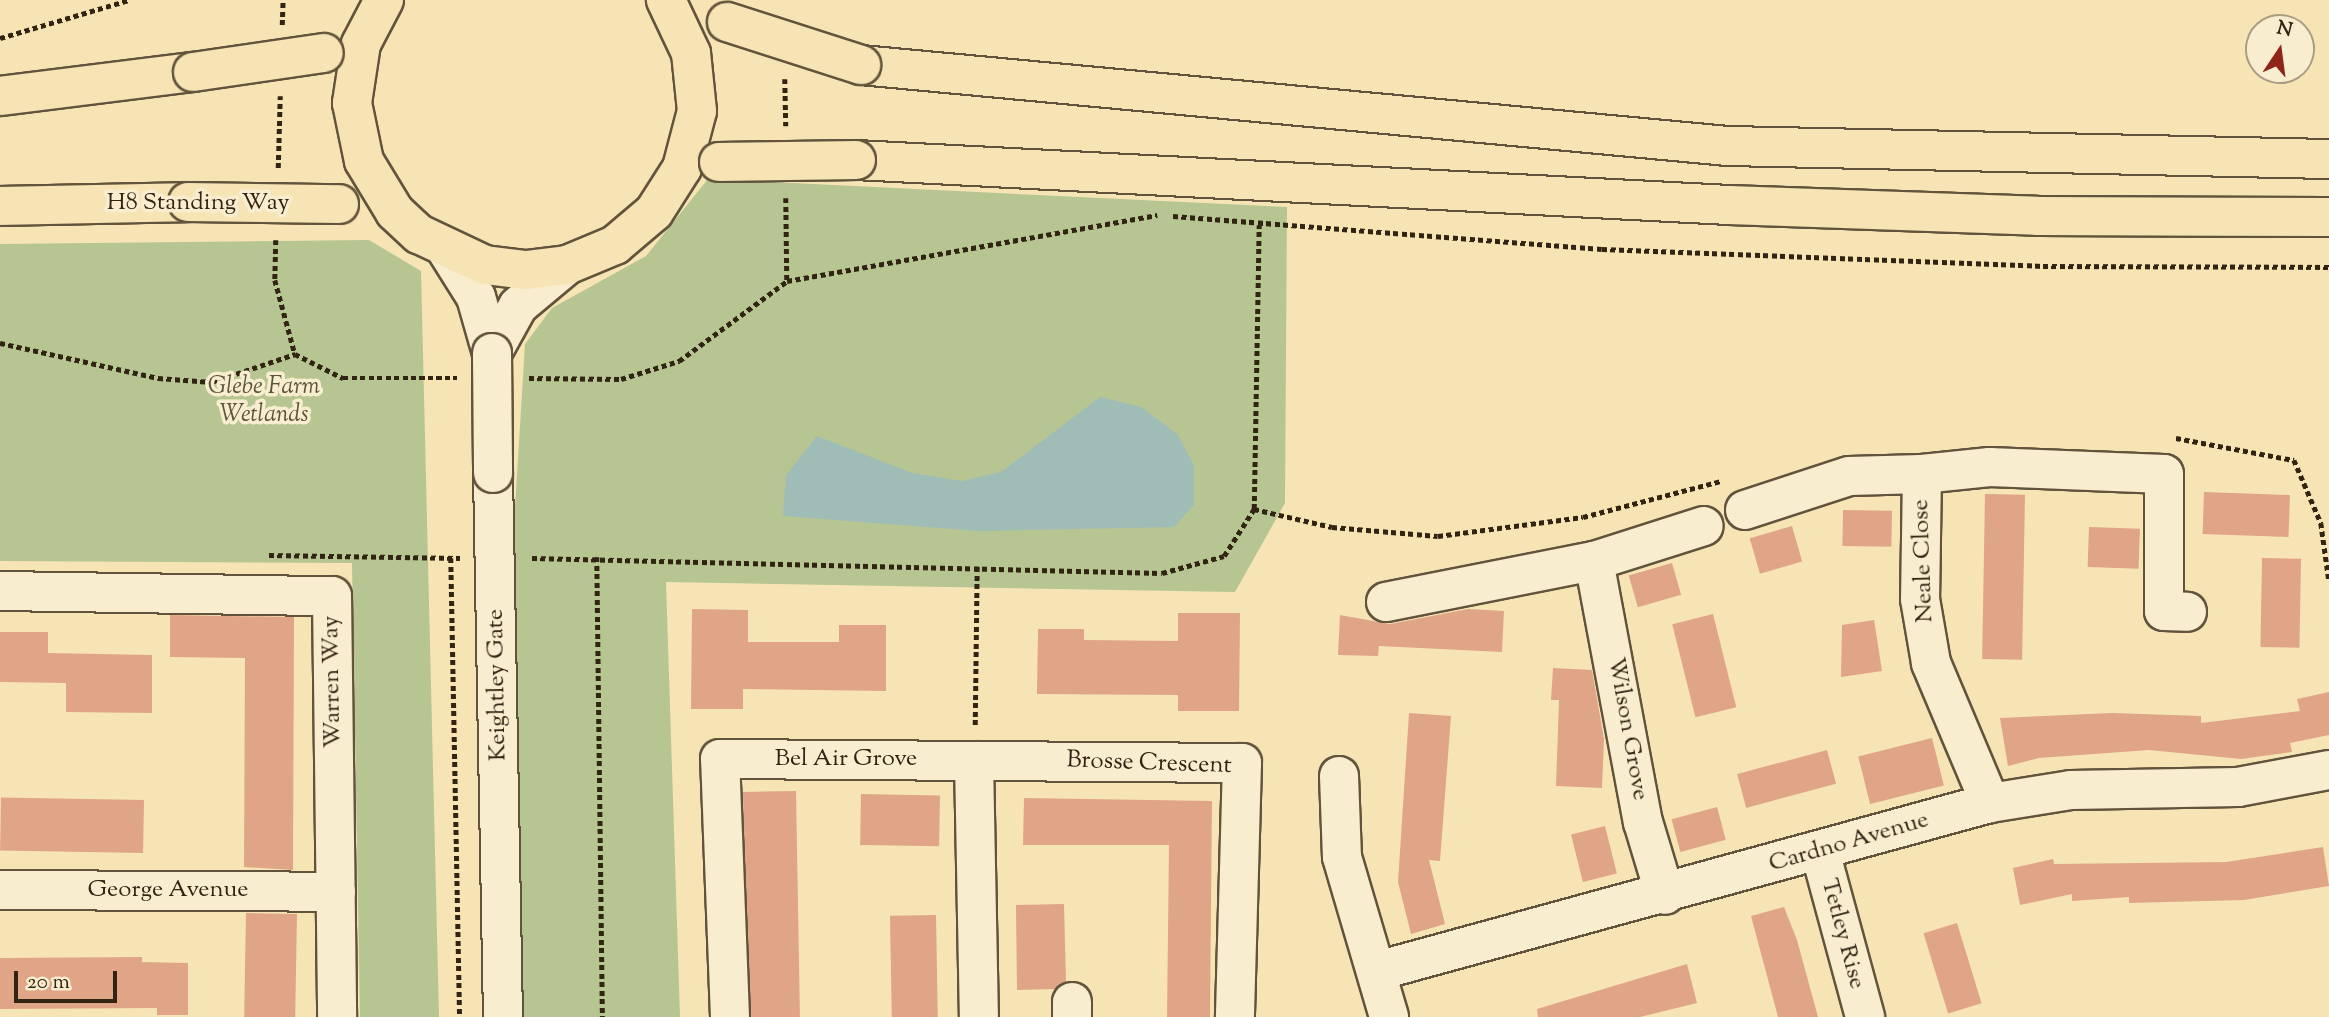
<!DOCTYPE html>
<html>
<head>
<meta charset="utf-8">
<style>
  body { margin:0 }
  #map { position:relative; width:2329px; height:1017px; overflow:hidden; background:#f6e4b5; font-family:"Sorts Mill Goudy",serif }
  div>[style] { position:absolute }
  [style*='--x'] { left:calc(var(--x)*1px); top:calc(var(--y)*1px); width:calc(var(--w)*1px); rotate:calc(var(--a)*1deg) }
  .green>* { inset:0; background:#b6c592 }
  .water>* { inset:0; background:#a0bcb7 }
  .building>* { inset:0; background:#e0a586; transform-origin:0 0 }
  .path>* { height:4.5px; margin-top:-2.25px; transform-origin:0; background:repeating-linear-gradient(90deg,#312413 0 5px,transparent 0 8.5px) }
  .roads { filter:drop-shadow(2px 0 #62543c) drop-shadow(-2px 0 #62543c) drop-shadow(0 2px #62543c) drop-shadow(0 -2px #62543c) }
  .minor>* { height:38px; margin:-19px; padding:0 19px; transform-origin:19px; border-radius:19px; background:#f9edcf }
  .highway>* { height:38px; margin:-19px; padding:0 19px; transform-origin:19px; border-radius:19px; background:#f6e4b5 }
  .bridges { filter:drop-shadow(2px 0 #62543c) drop-shadow(-2px 0 #62543c) drop-shadow(0 2px #62543c) drop-shadow(0 -2px #62543c) }
  .minor-bridge>* { height:38px; margin:-19px; padding:0 19px; transform-origin:19px; border-radius:19px; background:#f9edcf }
  .highway-bridge>* { height:38px; margin:-19px; padding:0 19px; transform-origin:19px; border-radius:19px; background:#f6e4b5 }
  span { translate:-50% -50%; white-space:nowrap; text-align:center; line-height:1.15; -webkit-text-stroke:7px #f9edcf; paint-order:stroke }
  .street-label { font-size:24px; color:#312413 }
  .park-label { font-size:24px; color:#595439; font-style:italic }
  .north { position:absolute; left:2245px; top:14px; width:70px; height:70px; box-sizing:border-box; background:#f9edcf; border:2px solid #a99d84; border-radius:50%; rotate:13deg; font-size:19px; font-weight:700; line-height:28px; text-align:center; color:#312413 }
  .north::after { content:''; display:block; margin:auto; width:24px; height:32px; background:#8f2418; clip-path:polygon(50% 0,100% 100%,50% 72%,0 100%) }
  .scale { position:absolute; left:14px; top:971px; width:103px; height:32px; box-sizing:border-box; border:4px solid #312413; border-top:0; padding-left:9px; font-size:21px; line-height:24px; white-space:nowrap; color:#312413; -webkit-text-stroke:5px #f9edcf; paint-order:stroke }
</style>
</head>
<body>
<div id="map">
  <div class="green">
    <div style="clip-path:polygon(708px 179px,1287px 207px,1285px 503px,1235px 592px,666px 582px,680px 1017px,522px 1017px,511px 573px,525px 344px,552px 308px,646px 256px)"></div>
    <div style="clip-path:polygon(369px 240px,421px 271px,439px 1017px,360px 1017px,352px 563px,0 561px,0 244px)"></div>
  </div>
  <div class="water">
    <div style="clip-path:polygon(1100px 397px,1141px 407px,1177px 434px,1194px 465px,1194px 505px,1174px 527px,978px 531px,783px 516px,786px 475px,817px 436px,912px 473px,962px 481px,1001px 472px)"></div>
  </div>
  <div class="building">
    <div style="left:2204px;top:492px;width:86px;height:42px;rotate:2deg"></div>
    <div style="left:1985px;top:494px;width:40px;height:165px;rotate:1deg"></div>
    <div style="left:1843px;top:510px;width:49px;height:36px;rotate:1deg"></div>
    <div style="left:1792px;top:526px;width:37px;height:44px;rotate:74deg"></div>
    <div style="left:2089px;top:527px;width:51px;height:40px;rotate:2deg"></div>
    <div style="left:2262px;top:558px;width:39px;height:89px;rotate:1deg"></div>
    <div style="left:1672px;top:563px;width:33px;height:45px;rotate:74deg"></div>
    <div style="clip-path:polygon(692px 609px,748px 610px,748px 642px,839px 642px,839px 625px,886px 625px,886px 691px,743px 689px,743px 709px,691px 709px)"></div>
    <div style="clip-path:polygon(1468px 609px,1504px 611px,1502px 652px,1379px 646px,1378px 656px,1338px 655px,1340px 615px,1390px 624px)"></div>
    <div style="clip-path:polygon(1178px 613px,1240px 613px,1239px 711px,1178px 711px,1178px 695px,1037px 694px,1038px 629px,1084px 629px,1084px 640px,1178px 641px)"></div>
    <div style="left:1713px;top:614px;width:96px;height:42px;rotate:76deg"></div>
    <div style="clip-path:polygon(170px 615px,294px 617px,293px 870px,244px 867px,245px 658px,170px 657px)"></div>
    <div style="clip-path:polygon(1874px 620px,1882px 671px,1841px 677px,1842px 625px)"></div>
    <div style="clip-path:polygon(0 632px,48px 632px,48px 653px,152px 655px,152px 713px,66px 712px,66px 683px,0 682px)"></div>
    <div style="clip-path:polygon(1553px 668px,1592px 670px,1604px 739px,1602px 788px,1556px 786px,1559px 700px,1551px 700px)"></div>
    <div style="clip-path:polygon(2329px 692px,2329px 735px,2290px 743px,2292px 752px,2241px 759px,2149px 750px,2039px 758px,2008px 766px,2000px 718px,2112px 713px,2201px 716px,2201px 723px,2300px 711px,2297px 699px)"></div>
    <div style="clip-path:polygon(1409px 713px,1451px 716px,1440px 861px,1429px 860px,1445px 924px,1411px 934px,1398px 882px)"></div>
    <div style="left:1932px;top:738px;width:49px;height:76px;rotate:76deg"></div>
    <div style="left:1827px;top:750px;width:35px;height:93px;rotate:75deg"></div>
    <div style="left:796px;top:791px;width:226px;height:53px;rotate:89deg"></div>
    <div style="left:861px;top:794px;width:79px;height:51px;rotate:1deg"></div>
    <div style="clip-path:polygon(1024px 798px,1212px 801px,1210px 1017px,1167px 1017px,1169px 845px,1023px 845px)"></div>
    <div style="left:144px;top:800px;width:53px;height:143px;rotate:91deg"></div>
    <div style="left:1717px;top:807px;width:34px;height:47px;rotate:75deg"></div>
    <div style="left:1605px;top:826px;width:49px;height:35px;rotate:76deg"></div>
    <div style="clip-path:polygon(2323px 847px,2329px 886px,2244px 900px,2129px 903px,2129px 897px,2072px 901px,2072px 894px,2020px 905px,2013px 868px,2053px 859px,2054px 864px,2226px 862px)"></div>
    <div style="clip-path:polygon(1064px 904px,1066px 982px,1055px 989px,1017px 990px,1016px 905px)"></div>
    <div style="clip-path:polygon(1784px 907px,1797px 940px,1818px 1017px,1778px 1017px,1751px 916px)"></div>
    <div style="left:246px;top:913px;width:51px;height:104px;rotate:1deg"></div>
    <div style="left:936px;top:915px;width:102px;height:46px;rotate:89deg"></div>
    <div style="left:1957px;top:923px;width:84px;height:35px;rotate:73deg"></div>
    <div style="clip-path:polygon(142px 957px,142px 962px,188px 963px,188px 1015px,157px 1015px,157px 1008px,0 1009px,0 958px)"></div>
    <div style="clip-path:polygon(1687px 964px,1697px 1003px,1640px 1017px,1538px 1017px,1537px 1009px)"></div>
  </div>
  <div class="path">
    <div style="--x:282;--y:25;--w:25;--a:-88"></div>
    <div style="--x:0;--y:38;--w:134;--a:-16.4"></div>
    <div style="--x:785;--y:79;--w:47;--a:88.8"></div>
    <div style="--x:278;--y:168;--w:72;--a:-88.4"></div>
    <div style="--x:786;--y:198;--w:83;--a:89.3"></div>
    <div style="--x:1173;--y:216;--w:430;--a:4.4"></div>
    <div style="--x:1602;--y:249;--w:441;--a:2.2"></div>
    <div style="--x:2043;--y:266;--w:286;--a:0.2"></div>
    <div style="--x:276;--y:240;--w:40;--a:91.4"></div>
    <div style="--x:275;--y:280;--w:77;--a:74.9"></div>
    <div style="--x:295;--y:354;--w:54;--a:26.6"></div>
    <div style="--x:343;--y:378;--w:114;--a:0"></div>
    <div style="--x:0;--y:343;--w:162;--a:12.5"></div>
    <div style="--x:158;--y:378;--w:54;--a:4.2"></div>
    <div style="--x:212;--y:382;--w:88;--a:-18.6"></div>
    <div style="--x:529;--y:378;--w:92;--a:0.6"></div>
    <div style="--x:621;--y:379;--w:61;--a:-17.2"></div>
    <div style="--x:679;--y:361;--w:134;--a:-36.5"></div>
    <div style="--x:787;--y:281;--w:376;--a:-10.1"></div>
    <div style="--x:2176;--y:438;--w:120;--a:10.6"></div>
    <div style="--x:2294;--y:460;--w:69;--a:66.8"></div>
    <div style="--x:2321;--y:523;--w:59;--a:82.1"></div>
    <div style="--x:1254;--y:509;--w:80;--a:13"></div>
    <div style="--x:1332;--y:527;--w:106;--a:4.9"></div>
    <div style="--x:1438;--y:536;--w:146;--a:-7.5"></div>
    <div style="--x:1583;--y:517;--w:143;--a:-14.6"></div>
    <div style="--x:269;--y:555;--w:191;--a:0.9"></div>
    <div style="--x:597;--y:557;--w:460;--a:89.3"></div>
    <div style="--x:451;--y:558;--w:459;--a:88.9"></div>
    <div style="--x:532;--y:558;--w:630;--a:1.36"></div>
    <div style="--x:1162;--y:573;--w:64;--a:-15.3"></div>
    <div style="--x:1224;--y:556;--w:56;--a:-57.4"></div>
    <div style="--x:1254;--y:509;--w:284;--a:-89"></div>
    <div style="--x:975;--y:725;--w:160;--a:-89.3"></div>
  </div>
  <div class="roads">
    <div class="minor">
      <div style="--x:447;--y:251;--w:54;--a:57.8"></div>
      <div style="--x:476;--y:297;--w:58;--a:74.1"></div>
      <div style="--x:492;--y:353;--w:54;--a:-61"></div>
      <div style="--x:518;--y:306;--w:64;--a:-39.9"></div>
      <div style="--x:493;--y:473;--w:544;--a:88.95"></div>
      <div style="--x:1922;--y:474;--w:68;--a:-5.9"></div>
      <div style="--x:1990;--y:467;--w:174;--a:2.3"></div>
      <div style="--x:2164;--y:474;--w:137;--a:90"></div>
      <div style="--x:2164;--y:611;--w:23;--a:2"></div>
      <div style="--x:1745;--y:510;--w:109;--a:-18.1"></div>
      <div style="--x:1849;--y:476;--w:73;--a:-1.6"></div>
      <div style="--x:1922;--y:474;--w:125;--a:90.9"></div>
      <div style="--x:1920;--y:599;--w:65;--a:80.2"></div>
      <div style="--x:1931;--y:663;--w:152;--a:67.1"></div>
      <div style="--x:1594;--y:561;--w:266;--a:79.4"></div>
      <div style="--x:1643;--y:822;--w:76;--a:73.2"></div>
      <div style="--x:0;--y:591;--w:332;--a:0.9"></div>
      <div style="--x:332;--y:596;--w:421;--a:89.3"></div>
      <div style="--x:1386;--y:602;--w:212;--a:-11.2"></div>
      <div style="--x:1594;--y:561;--w:115;--a:-17.7"></div>
      <div style="--x:974;--y:761;--w:256;--a:88.9"></div>
      <div style="--x:1339;--y:776;--w:81;--a:87.9"></div>
      <div style="--x:1342;--y:857;--w:167;--a:73.6"></div>
      <div style="--x:1820;--y:851;--w:172;--a:74.8"></div>
      <div style="--x:0;--y:890;--w:336;--a:0.3"></div>
      <div style="--x:1377;--y:971;--w:636;--a:-15.33"></div>
      <div style="--x:1990;--y:803;--w:82;--a:-9.1"></div>
      <div style="--x:2071;--y:790;--w:167;--a:-1"></div>
      <div style="--x:2238;--y:787;--w:93;--a:-10.6"></div>
      <div style="--x:730;--y:1017;--w:258;--a:-92.2"></div>
      <div style="--x:720;--y:759;--w:522;--a:0.44"></div>
      <div style="--x:1242;--y:763;--w:254;--a:91.6"></div>
      <div style="--x:1072;--y:1017;--w:15;--a:-90"></div>
    </div>
    <div class="highway">
      <div style="--x:384;--y:0;--w:50;--a:117.6"></div>
      <div style="--x:361;--y:44;--w:60;--a:98.7"></div>
      <div style="--x:352;--y:103;--w:59;--a:78.3"></div>
      <div style="--x:364;--y:161;--w:60;--a:58.7"></div>
      <div style="--x:395;--y:212;--w:33;--a:43"></div>
      <div style="--x:419;--y:234;--w:73;--a:25.2"></div>
      <div style="--x:485;--y:265;--w:41;--a:7"></div>
      <div style="--x:526;--y:270;--w:41;--a:-7"></div>
      <div style="--x:567;--y:265;--w:52;--a:-22.6"></div>
      <div style="--x:615;--y:245;--w:51;--a:-40.2"></div>
      <div style="--x:654;--y:212;--w:52;--a:-57.5"></div>
      <div style="--x:682;--y:168;--w:59;--a:-75.3"></div>
      <div style="--x:697;--y:111;--w:58;--a:-95.9"></div>
      <div style="--x:691;--y:53;--w:59;--a:-115.3"></div>
      <div style="--x:861;--y:65;--w:871;--a:5.34"></div>
      <div style="--x:1728;--y:146;--w:601;--a:1.24"></div>
      <div style="--x:0;--y:96;--w:194;--a:-7.1"></div>
      <div style="--x:856;--y:160;--w:874;--a:2.95"></div>
      <div style="--x:1729;--y:205;--w:308;--a:2"></div>
      <div style="--x:2037;--y:216;--w:292;--a:0.2"></div>
      <div style="--x:0;--y:206;--w:188;--a:-1.2"></div>
    </div>
  </div>
  <div class="bridges">
    <div class="minor-bridge">
      <div style="--x:492;--y:353;--w:120;--a:89.5"></div>
    </div>
    <div class="highway-bridge">
      <div style="--x:727;--y:22;--w:141;--a:17.8"></div>
      <div style="--x:193;--y:72;--w:132;--a:-8.3"></div>
      <div style="--x:719;--y:162;--w:137;--a:-0.8"></div>
      <div style="--x:188;--y:202;--w:151;--a:0.8"></div>
    </div>
  </div>
  <div class="street-label">
    <span style="left:198px;top:204px">H8 Standing Way</span>
    <span style="left:1924px;top:561px;rotate:-92deg">Neale Close</span>
    <span style="left:333px;top:682px;rotate:-91deg">Warren Way</span>
    <span style="left:498px;top:685px;rotate:-91deg">Keightley Gate</span>
    <span style="left:1627px;top:729px;rotate:80deg">Wilson Grove</span>
    <span style="left:846px;top:760px">Bel Air Grove</span>
    <span style="left:1149px;top:764px;rotate:2deg">Brosse Crescent</span>
    <span style="left:1849px;top:843px;rotate:-16deg">Cardno Avenue</span>
    <span style="left:168px;top:891px">George Avenue</span>
    <span style="left:1842px;top:934px;rotate:75deg">Tetley Rise</span>
  </div>
  <div class="park-label">
    <span style="left:264px;top:402px">Glebe Farm<br>Wetlands</span>
  </div>
  <div class="north">N</div>
  <div class="scale">20 m</div>
</div>
</body>
</html>
